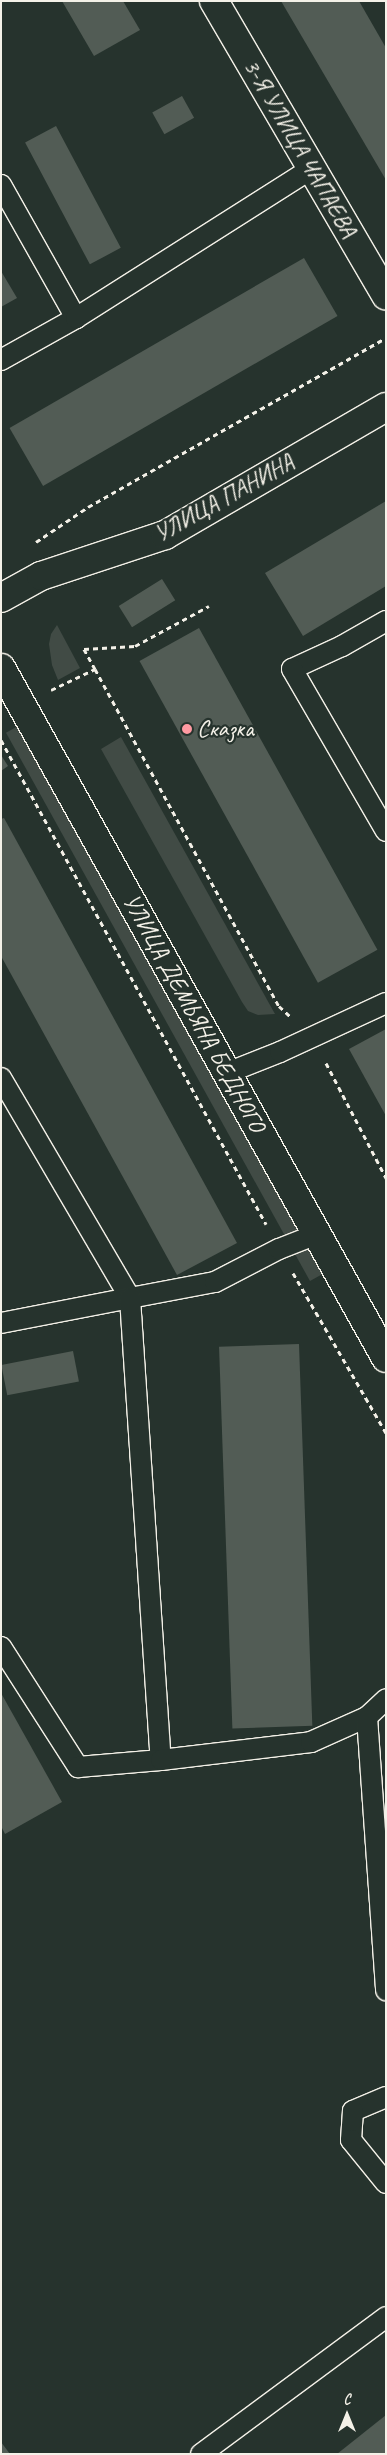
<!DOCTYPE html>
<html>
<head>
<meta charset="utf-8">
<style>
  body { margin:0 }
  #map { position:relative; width:387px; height:2455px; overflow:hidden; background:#26332d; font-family:Caveat,sans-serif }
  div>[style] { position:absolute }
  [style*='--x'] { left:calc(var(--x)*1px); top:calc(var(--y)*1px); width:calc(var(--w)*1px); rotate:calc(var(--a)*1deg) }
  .green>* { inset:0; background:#414b45; transform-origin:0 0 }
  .building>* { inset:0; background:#525c55; transform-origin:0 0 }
  .path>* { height:3px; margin-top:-1.5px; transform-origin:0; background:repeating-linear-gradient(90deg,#f4f1e8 0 5px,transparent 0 9px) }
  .roads { filter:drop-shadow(1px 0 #f4f1e8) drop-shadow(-1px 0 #f4f1e8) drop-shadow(0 1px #f4f1e8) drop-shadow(0 -1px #f4f1e8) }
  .lane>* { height:20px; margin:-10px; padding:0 10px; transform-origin:10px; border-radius:10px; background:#26332d }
  .street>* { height:28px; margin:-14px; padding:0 14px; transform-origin:14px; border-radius:14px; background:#26332d }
  .secondary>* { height:28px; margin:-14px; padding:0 14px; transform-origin:14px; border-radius:14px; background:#26332d }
  .dots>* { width:14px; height:14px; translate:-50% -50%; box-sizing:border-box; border:2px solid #26332d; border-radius:50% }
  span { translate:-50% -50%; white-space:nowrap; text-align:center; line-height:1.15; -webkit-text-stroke:4.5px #26332d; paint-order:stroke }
  .street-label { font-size:24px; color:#f4f1e8 }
  .poi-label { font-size:24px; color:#f4f1e8 }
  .left { translate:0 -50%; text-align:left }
  .frame { position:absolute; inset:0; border:2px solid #f4f1e8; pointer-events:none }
  .north { position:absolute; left:322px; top:2390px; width:50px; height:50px; -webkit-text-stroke:4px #26332d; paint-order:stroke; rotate:0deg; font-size:14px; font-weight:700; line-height:20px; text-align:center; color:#f4f1e8 }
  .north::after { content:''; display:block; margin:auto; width:18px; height:22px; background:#f4f1e8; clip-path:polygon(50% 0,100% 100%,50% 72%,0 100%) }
</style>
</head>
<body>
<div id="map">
  <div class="green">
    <div style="clip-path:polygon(57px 625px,80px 668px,58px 680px,52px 665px,49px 644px,51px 634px)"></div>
    <div style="left:27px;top:721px;width:627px;height:24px;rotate:61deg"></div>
    <div style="clip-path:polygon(121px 737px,275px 1014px,258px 1015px,248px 1011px,242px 1002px,101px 749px)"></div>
  </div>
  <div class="building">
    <div style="clip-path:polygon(62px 1px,123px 1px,140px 30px,94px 56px)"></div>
    <div style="clip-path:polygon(281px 1px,359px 1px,386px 48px,386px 180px)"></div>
    <div style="left:182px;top:96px;width:25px;height:34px;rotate:61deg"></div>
    <div style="left:56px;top:126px;width:138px;height:35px;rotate:62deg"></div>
    <div style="left:304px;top:258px;width:67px;height:340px;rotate:60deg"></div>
    <div style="clip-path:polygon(1px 271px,17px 298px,1px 307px)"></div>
    <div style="clip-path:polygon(386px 501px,386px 586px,303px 636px,265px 573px)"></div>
    <div style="left:162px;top:579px;width:25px;height:51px;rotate:58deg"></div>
    <div style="left:199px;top:628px;width:368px;height:68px;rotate:61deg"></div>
    <div style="clip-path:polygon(1px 755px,8px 766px,1px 771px)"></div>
    <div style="clip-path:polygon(4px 818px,237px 1243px,177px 1275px,1px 956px,1px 819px)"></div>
    <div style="clip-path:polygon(386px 1029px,386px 1116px,349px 1049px)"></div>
    <div style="left:299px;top:1344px;width:382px;height:80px;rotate:88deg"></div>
    <div style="left:73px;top:1351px;width:31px;height:73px;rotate:79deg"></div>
    <div style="clip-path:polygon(1px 1693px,62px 1802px,5px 1834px,1px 1826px)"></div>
    <div style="clip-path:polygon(386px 2415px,386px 2454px,337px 2454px)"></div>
    <div style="clip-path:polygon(1px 2442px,10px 2454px,1px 2454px)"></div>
  </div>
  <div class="path">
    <div style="--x:36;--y:542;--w:63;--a:-33.9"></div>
    <div style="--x:88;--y:507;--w:343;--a:-29.6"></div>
    <div style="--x:95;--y:669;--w:384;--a:61.4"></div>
    <div style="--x:279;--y:1006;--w:16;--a:43"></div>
    <div style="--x:51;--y:690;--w:49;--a:-25.5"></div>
    <div style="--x:95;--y:669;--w:23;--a:-119"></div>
    <div style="--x:84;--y:649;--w:51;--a:-3.4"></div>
    <div style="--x:135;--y:646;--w:84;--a:-28.4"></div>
    <div style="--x:1;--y:740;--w:552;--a:61.3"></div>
    <div style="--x:326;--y:1063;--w:130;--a:62.4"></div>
    <div style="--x:293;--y:1273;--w:185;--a:59.8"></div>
  </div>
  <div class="roads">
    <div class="lane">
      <div style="--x:1;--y:185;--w:153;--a:60.6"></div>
      <div style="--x:76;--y:318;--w:86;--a:150.8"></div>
      <div style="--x:76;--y:318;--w:280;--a:-32.4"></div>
      <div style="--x:386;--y:621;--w:51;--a:150.4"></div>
      <div style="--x:342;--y:646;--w:55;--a:155.3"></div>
      <div style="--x:292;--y:669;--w:187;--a:59.9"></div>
      <div style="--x:227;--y:1073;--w:57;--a:-21.6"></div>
      <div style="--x:280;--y:1052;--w:117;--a:-24.8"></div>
      <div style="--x:1;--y:1078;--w:255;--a:59.6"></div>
      <div style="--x:130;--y:1298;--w:86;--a:-10.7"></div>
      <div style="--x:215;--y:1282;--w:72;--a:-27.3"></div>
      <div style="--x:279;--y:1249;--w:41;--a:-21.5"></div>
      <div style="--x:1;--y:1323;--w:131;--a:-11"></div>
      <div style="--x:130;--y:1298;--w:463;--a:86.2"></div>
      <div style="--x:1;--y:1647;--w:143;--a:57.3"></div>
      <div style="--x:78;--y:1767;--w:83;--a:-4.8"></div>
      <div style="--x:161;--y:1760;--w:151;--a:-6.8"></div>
      <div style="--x:311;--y:1742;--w:61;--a:-24.1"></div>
      <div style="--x:367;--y:1717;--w:26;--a:-43"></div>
      <div style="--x:367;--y:1717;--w:274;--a:86"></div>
      <div style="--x:386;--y:2097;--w:36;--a:157"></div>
      <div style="--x:353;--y:2111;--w:29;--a:94"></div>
      <div style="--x:351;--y:2140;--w:55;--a:50.9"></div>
      <div style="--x:201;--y:2454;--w:230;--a:-36.5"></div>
    </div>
    <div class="street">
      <div style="--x:214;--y:1;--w:341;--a:59.7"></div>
      <div style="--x:1;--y:598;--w:46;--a:-28.8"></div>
      <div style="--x:41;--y:576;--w:131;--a:-18.3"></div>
      <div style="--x:165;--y:535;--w:255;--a:-30.1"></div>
    </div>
    <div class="secondary">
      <div style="--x:1;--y:668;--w:790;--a:60.84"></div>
    </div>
  </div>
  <div class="dots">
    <div style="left:187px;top:729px;background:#ff9aa2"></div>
  </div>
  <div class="street-label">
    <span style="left:300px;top:148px;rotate:60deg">3-Я УЛИЦА ЧАПАЕВА</span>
    <span style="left:224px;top:498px;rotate:-29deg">УЛИЦА ПАНИНА</span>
    <span style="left:194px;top:1013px;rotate:61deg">УЛИЦА ДЕМЬЯНА БЕДНОГО</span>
  </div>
  <div class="poi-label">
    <span class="left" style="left:197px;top:729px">Сказка</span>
  </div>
  <div class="frame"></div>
  <div class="north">С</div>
</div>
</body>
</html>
